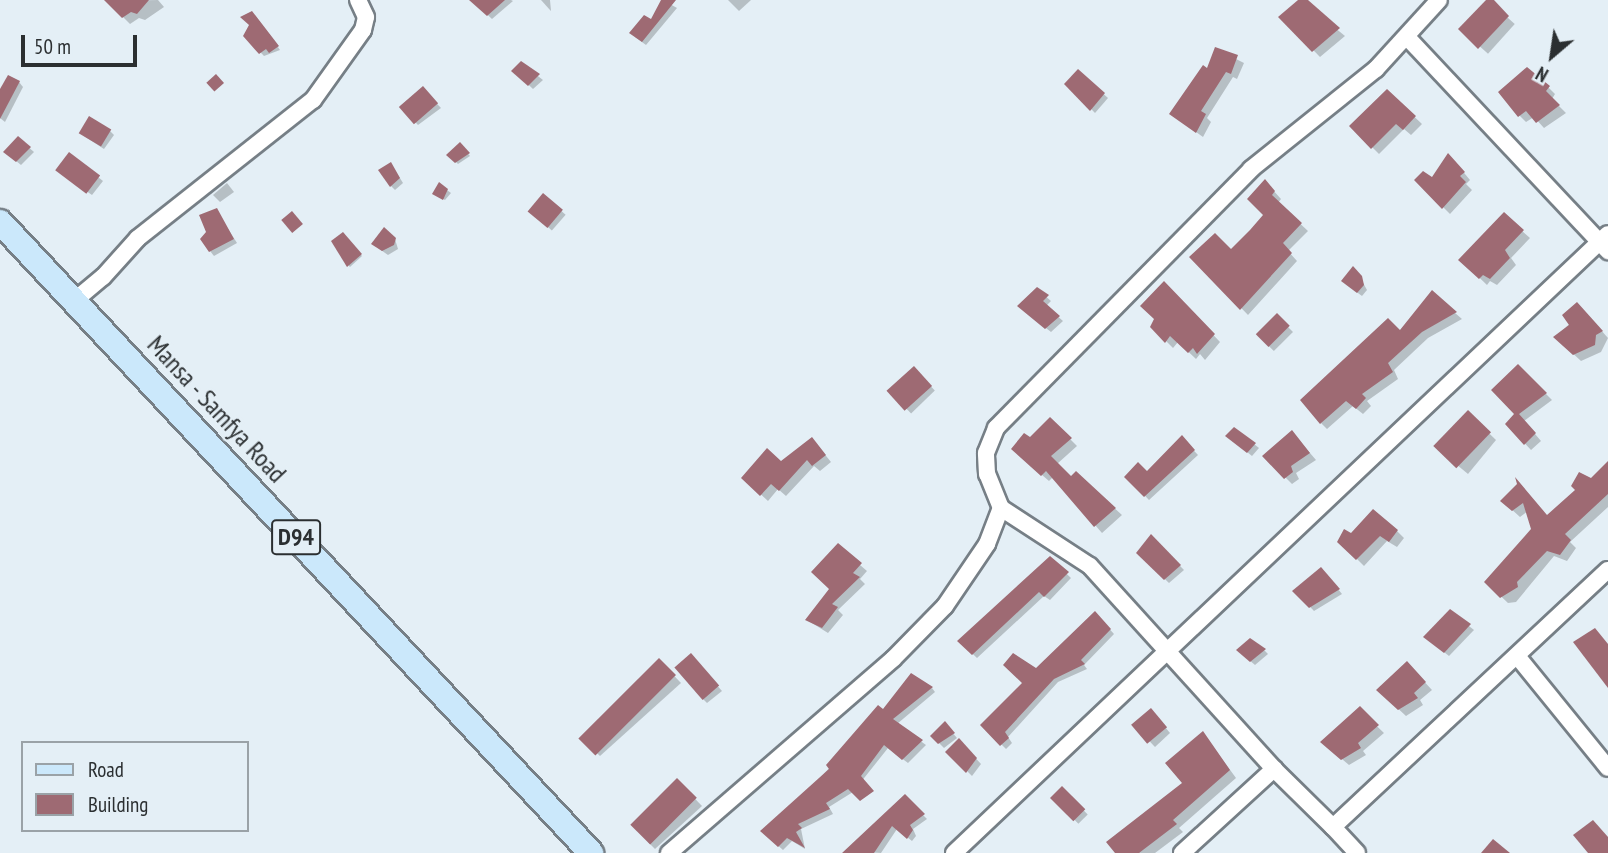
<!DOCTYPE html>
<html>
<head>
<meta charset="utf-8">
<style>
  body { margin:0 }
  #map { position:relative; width:1608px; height:853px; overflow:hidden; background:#e4eff6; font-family:"PT Sans Narrow",sans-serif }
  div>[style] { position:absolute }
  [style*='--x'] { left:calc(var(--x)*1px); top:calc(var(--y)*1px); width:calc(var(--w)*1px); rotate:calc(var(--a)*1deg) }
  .shadow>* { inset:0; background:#0003; transform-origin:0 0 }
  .building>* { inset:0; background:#9e6a73; transform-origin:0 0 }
  .roads { filter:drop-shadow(2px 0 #767f86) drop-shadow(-2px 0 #767f86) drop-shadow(0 2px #767f86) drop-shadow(0 -2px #767f86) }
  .minor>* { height:16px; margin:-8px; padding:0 8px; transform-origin:8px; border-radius:8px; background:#fff }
  .primary>* { height:24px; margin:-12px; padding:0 12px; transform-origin:12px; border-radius:12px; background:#cbe8fb }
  span { translate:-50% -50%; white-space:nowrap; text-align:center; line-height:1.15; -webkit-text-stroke:5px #e4eff6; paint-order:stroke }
  .shield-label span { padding:2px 5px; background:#e4eff6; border:2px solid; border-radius:5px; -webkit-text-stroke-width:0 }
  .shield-label { font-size:24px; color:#2b2f31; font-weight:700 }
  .street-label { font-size:26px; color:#2b2f31 }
  .legend { position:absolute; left:21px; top:741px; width:228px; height:91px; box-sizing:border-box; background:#e4eff6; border:2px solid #9aa2a7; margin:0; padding:9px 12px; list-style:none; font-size:21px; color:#2b2f31 }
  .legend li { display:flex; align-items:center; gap:14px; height:35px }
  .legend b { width:35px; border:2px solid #9aa2a7 }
  .north { position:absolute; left:1517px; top:21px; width:70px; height:70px; -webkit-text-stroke:5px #e4eff6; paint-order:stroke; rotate:209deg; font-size:19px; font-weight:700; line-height:28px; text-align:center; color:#2b2f31 }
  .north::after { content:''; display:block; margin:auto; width:24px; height:32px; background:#2b2f31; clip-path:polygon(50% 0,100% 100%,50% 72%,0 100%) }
  .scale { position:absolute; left:21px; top:35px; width:116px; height:32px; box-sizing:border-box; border:4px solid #2b2f31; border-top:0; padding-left:9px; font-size:21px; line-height:24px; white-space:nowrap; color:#2b2f31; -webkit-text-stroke:5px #e4eff6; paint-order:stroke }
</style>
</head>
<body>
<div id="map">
  <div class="shadow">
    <div style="clip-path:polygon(158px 0,164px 7px,145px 20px,139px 18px,130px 24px,107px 1px)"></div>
    <div style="clip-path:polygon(472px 0,511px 0,513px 1px,492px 19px)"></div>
    <div style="clip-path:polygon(541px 0,550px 0,551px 11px,550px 10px)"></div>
    <div style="clip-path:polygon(663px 0,677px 8px,646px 45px,635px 37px,651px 22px)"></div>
    <div style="clip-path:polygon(728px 0,751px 0,739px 11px)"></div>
    <div style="clip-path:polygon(1301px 0,1345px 36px,1320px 57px,1281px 17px)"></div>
    <div style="left:1488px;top:0;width:36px;height:40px;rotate:42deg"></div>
    <div style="clip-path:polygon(256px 17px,280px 50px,264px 56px,245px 36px)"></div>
    <div style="clip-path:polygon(1216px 49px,1244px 63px,1237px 79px,1233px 77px,1207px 118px,1211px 122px,1203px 137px,1171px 114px,1207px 70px)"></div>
    <div style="clip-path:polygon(521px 63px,543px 80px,533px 89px,514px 71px)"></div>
    <div style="clip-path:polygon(1078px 71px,1108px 98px,1095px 113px,1067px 84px)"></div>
    <div style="clip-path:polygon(19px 82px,23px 87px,5px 122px,0 118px,0 93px)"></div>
    <div style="clip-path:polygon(1548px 87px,1555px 94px,1552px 99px,1566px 113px,1544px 128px,1534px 117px,1526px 122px,1519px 115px)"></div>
    <div style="clip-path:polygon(422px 88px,441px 108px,418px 125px,400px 106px)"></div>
    <div style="clip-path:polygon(1387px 91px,1422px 124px,1411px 135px,1404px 129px,1379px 154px,1351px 126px)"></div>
    <div style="clip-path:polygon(110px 131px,114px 135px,104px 149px,84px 136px)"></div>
    <div style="clip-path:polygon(18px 138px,34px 152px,21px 165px,10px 156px)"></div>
    <div style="clip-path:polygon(460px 144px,470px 156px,458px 164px,449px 155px)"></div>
    <div style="clip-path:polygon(1455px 162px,1470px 180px,1466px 184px,1472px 190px,1450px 214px,1416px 180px,1433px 179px)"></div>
    <div style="clip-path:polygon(391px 164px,403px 183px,395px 190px,391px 186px)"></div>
    <div style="clip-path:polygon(63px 175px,98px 177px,103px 181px,92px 195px)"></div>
    <div style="clip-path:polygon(227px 183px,234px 192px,220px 202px,213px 195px)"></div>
    <div style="clip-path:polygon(440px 185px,451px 193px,445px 200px,436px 195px)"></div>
    <div style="clip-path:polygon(1272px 189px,1281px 199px,1278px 203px,1308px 231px,1288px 251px,1297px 261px,1248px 315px,1192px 257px,1231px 252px,1266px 215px)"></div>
    <div style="left:543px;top:195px;width:30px;height:21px;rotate:41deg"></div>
    <div style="clip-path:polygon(216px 210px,237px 243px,214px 256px,210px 251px)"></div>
    <div style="clip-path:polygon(1504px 215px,1530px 238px,1511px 258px,1516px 265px,1497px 285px,1490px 281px,1487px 285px,1461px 260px)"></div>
    <div style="clip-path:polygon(343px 234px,362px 256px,350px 267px,349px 266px)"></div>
    <div style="clip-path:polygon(395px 239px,398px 249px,388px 255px,378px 248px)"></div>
    <div style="clip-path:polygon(1357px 272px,1367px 290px,1362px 296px,1347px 285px)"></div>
    <div style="clip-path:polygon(1164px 283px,1220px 342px,1205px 360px,1200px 354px,1196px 359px,1178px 342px,1173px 348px,1152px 327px)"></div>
    <div style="clip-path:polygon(1037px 289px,1051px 301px,1046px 306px,1063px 321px,1051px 332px,1023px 310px)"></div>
    <div style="clip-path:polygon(1432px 293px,1462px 319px,1428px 338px,1394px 370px,1398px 379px,1367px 401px,1371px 406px,1363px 414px,1353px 406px,1327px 429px,1321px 423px)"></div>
    <div style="clip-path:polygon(1584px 311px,1608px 338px,1601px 352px,1581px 361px,1555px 337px)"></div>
    <div style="left:1276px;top:315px;width:24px;height:27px;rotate:45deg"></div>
    <div style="clip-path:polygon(1518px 366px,1552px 400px,1524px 421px,1541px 441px,1531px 450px,1507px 424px,1516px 414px)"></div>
    <div style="left:914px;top:369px;width:30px;height:33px;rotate:46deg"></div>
    <div style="clip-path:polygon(1468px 413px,1496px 440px,1468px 474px,1445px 455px)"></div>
    <div style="clip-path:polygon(1050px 419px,1077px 446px,1057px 464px,1071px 479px,1076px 473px,1122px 515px,1102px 533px,1053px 477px,1049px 481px,1020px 456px)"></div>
    <div style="clip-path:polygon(1182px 438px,1198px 455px,1149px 500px,1127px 477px,1147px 474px)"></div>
    <div style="clip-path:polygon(1298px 439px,1316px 460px,1296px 473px,1299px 479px,1292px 484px,1264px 456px)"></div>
    <div style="clip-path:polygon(1232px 440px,1254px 444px,1259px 448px,1252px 456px)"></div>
    <div style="clip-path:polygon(818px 446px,831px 462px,820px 471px,814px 466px,786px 496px,778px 489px,768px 501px,743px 478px)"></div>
    <div style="clip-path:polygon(1608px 473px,1608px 507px,1570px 542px,1576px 548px,1567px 561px,1554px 556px,1516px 602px,1508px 603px,1486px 582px,1533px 529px,1528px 511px,1520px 517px,1509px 507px,1519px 485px,1547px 517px,1591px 480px)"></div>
    <div style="clip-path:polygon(1397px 531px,1404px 538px,1397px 547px,1387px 541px,1364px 566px,1339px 541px,1352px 535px)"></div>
    <div style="clip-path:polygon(1151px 536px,1184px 570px,1169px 583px,1138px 553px)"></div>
    <div style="clip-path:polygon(838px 546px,867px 571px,860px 579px,865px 584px,838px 610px,843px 615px,828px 633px,807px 620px,831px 589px)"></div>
    <div style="clip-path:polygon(1050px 558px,1071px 578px,1050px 600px,1044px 596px,977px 658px,959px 641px)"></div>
    <div style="clip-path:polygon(1325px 573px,1342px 594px,1314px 611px,1295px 591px)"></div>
    <div style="clip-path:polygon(1450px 611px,1474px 630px,1449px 656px,1430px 641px)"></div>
    <div style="clip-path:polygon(1095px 613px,1114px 634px,1084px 665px,1087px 669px,1058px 682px,1008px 737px,1012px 743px,1006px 749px,982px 725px)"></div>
    <div style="clip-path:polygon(1264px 650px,1268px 654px,1255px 665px,1242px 654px)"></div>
    <div style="clip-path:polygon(659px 660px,681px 683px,600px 756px,584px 741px)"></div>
    <div style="clip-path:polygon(695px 660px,722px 691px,707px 703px,703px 699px)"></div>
    <div style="clip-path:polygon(1407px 663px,1432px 690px,1420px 700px,1423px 705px,1406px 716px,1378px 690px)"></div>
    <div style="clip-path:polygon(932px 688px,935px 692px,897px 724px,926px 745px,908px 763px,888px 748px,853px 792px,829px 807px,833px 814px,801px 829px,805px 849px,792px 841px,783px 850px,766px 835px,883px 711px)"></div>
    <div style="clip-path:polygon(1359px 709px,1384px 733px,1363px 751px,1366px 755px,1349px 765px,1329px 748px)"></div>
    <div style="clip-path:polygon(1155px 715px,1170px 733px,1155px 747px,1134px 725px)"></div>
    <div style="clip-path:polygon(945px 724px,957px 738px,944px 748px,932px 736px)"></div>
    <div style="clip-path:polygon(1203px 733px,1236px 778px,1179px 828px,1183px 832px,1155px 853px,1117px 853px,1184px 783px)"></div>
    <div style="clip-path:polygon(959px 740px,981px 764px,972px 776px,948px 752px)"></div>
    <div style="clip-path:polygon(677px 780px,702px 806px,655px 849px,648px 842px)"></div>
    <div style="left:1062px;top:788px;width:37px;height:13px;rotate:46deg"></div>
    <div style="clip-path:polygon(905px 797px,927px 819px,913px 829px,916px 836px,912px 841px,897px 829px,881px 853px,846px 851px)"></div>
  </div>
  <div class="building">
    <div style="clip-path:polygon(104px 0,149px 0,137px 14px,131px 12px,122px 18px)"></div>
    <div style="clip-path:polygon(469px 0,505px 0,487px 16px)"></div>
    <div style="clip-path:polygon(661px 0,676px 0,642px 42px,629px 33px,644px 15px,651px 19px)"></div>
    <div style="clip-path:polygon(1298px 0,1308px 0,1340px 28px,1312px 52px,1278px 17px)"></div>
    <div style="clip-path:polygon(1486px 0,1494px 0,1509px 16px,1478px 49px,1458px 29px)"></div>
    <div style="clip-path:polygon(252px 11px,279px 46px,269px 53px,266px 49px,259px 54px,243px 36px,249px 25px,240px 17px)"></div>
    <div style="clip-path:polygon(1215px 47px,1238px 55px,1231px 74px,1226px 72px,1201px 111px,1206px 114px,1196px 133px,1169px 114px,1203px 65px,1207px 68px)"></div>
    <div style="clip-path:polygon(521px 61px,540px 74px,528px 86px,511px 71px)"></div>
    <div style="clip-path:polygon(1527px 67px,1550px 86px,1546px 91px,1560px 105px,1536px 123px,1526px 111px,1518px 117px,1498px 92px)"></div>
    <div style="clip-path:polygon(1078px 69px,1105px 93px,1090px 111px,1064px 84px)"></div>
    <div style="left:216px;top:74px;width:12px;height:13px;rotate:48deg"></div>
    <div style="clip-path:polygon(8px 75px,20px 81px,0 119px,0 89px)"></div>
    <div style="left:423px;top:86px;width:23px;height:32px;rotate:49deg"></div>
    <div style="clip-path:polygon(1387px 89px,1416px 116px,1403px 130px,1396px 124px,1371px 149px,1349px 126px)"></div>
    <div style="left:89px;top:116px;width:26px;height:20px;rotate:31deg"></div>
    <div style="clip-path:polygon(18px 136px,31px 147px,16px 162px,3px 152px)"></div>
    <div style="clip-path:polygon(460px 142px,470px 153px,455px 163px,446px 155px)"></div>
    <div style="left:69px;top:152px;width:39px;height:23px;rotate:37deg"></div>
    <div style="clip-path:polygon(1448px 153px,1465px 172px,1460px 176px,1466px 182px,1442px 209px,1414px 180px,1423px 171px,1432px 177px)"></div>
    <div style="clip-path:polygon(391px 162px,400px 178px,390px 187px,378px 170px)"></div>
    <div style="clip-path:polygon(1265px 179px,1275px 191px,1272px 195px,1302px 223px,1283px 243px,1292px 253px,1240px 310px,1189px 257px,1215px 233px,1231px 249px,1250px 230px,1263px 215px,1247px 199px)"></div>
    <div style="clip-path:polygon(439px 182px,448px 189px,443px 200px,432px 194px)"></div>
    <div style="left:543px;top:193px;width:26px;height:24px;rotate:40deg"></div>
    <div style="clip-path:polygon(217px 208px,234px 239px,209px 252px,200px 239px,206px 232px,199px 215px)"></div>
    <div style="left:292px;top:211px;width:17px;height:14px;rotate:50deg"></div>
    <div style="clip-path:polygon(1504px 212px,1524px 230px,1505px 250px,1510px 258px,1490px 279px,1483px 275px,1479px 279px,1458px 260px)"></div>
    <div style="clip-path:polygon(384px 227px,396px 238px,394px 245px,382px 251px,371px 244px)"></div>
    <div style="clip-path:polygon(343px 232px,362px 254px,347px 267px,331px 241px)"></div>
    <div style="clip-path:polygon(1353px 266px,1362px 276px,1364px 285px,1357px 293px,1341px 281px)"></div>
    <div style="clip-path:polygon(1164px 281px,1215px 334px,1197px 354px,1193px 348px,1188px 353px,1170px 336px,1165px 343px,1150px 327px,1154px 319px,1140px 306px)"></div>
    <div style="clip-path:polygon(1037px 287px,1049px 295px,1043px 301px,1060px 316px,1045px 329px,1017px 306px)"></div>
    <div style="clip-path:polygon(1432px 290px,1457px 312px,1422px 332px,1388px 363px,1393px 372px,1362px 394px,1366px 398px,1356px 409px,1346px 401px,1320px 424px,1300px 400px,1388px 318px,1400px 330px)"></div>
    <div style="clip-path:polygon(1577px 302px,1603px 331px,1596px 335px,1595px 345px,1573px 355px,1553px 337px,1569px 325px,1562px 315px)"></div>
    <div style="left:1277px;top:313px;width:18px;height:30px;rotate:45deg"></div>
    <div style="clip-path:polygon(1518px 364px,1547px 393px,1519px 414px,1536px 433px,1524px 445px,1505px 424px,1514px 414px,1491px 390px)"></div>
    <div style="left:914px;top:366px;width:27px;height:37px;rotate:48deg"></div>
    <div style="left:1468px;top:410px;width:32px;height:50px;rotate:44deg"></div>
    <div style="clip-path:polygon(1050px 417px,1072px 438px,1051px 456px,1071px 476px,1076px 471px,1116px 508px,1094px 527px,1046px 471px,1041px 476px,1011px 449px,1024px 433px,1030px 437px)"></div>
    <div style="clip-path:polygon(1234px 427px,1256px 443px,1247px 453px,1225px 436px)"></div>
    <div style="clip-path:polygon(1292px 430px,1310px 453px,1291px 466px,1293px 472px,1284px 479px,1262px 456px)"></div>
    <div style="clip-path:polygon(1182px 435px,1195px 450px,1144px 497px,1124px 477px,1138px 462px,1147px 471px)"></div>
    <div style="clip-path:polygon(812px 437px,826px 455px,812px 466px,807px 460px,779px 491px,771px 484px,760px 496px,741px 478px,767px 448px,781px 461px)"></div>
    <div style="clip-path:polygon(1608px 461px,1608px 494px,1565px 534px,1571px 540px,1560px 555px,1547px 551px,1517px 582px,1518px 587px,1500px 598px,1484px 582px,1531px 529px,1523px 503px,1512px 511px,1500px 501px,1517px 484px,1515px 477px,1547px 515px,1575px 490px,1571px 486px,1579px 472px,1591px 478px)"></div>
    <div style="clip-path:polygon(1373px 509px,1398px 530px,1389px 542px,1380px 536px,1356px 560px,1337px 542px,1344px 529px,1351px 533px)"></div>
    <div style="clip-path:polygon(1151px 534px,1181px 565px,1164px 580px,1136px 553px)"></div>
    <div style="clip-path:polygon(838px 543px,862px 563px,853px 573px,860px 577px,832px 604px,838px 607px,822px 628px,805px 620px,829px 589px,811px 572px)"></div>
    <div style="clip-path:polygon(1050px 556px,1069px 572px,1044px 597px,1039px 592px,972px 655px,957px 641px)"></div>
    <div style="clip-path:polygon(1321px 567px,1340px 589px,1309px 608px,1292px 591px)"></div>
    <div style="clip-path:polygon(1450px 609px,1471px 624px,1444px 653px,1423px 637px)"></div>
    <div style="clip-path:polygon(1095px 611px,1111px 629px,1081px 660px,1085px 664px,1054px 679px,1005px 732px,1009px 738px,1000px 746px,980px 725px,1022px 683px,1003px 665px,1013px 653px,1036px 668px)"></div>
    <div style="clip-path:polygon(1595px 628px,1608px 644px,1608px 688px,1573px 642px)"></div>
    <div style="clip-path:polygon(1250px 638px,1266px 649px,1250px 662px,1236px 650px)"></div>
    <div style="left:691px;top:653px;width:43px;height:22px;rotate:49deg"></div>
    <div style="left:659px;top:658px;width:24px;height:114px;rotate:45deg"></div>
    <div style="clip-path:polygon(1407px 661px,1426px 682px,1414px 693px,1418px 698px,1398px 710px,1376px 690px)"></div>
    <div style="clip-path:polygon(911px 673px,933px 687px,893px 719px,923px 740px,902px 760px,884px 745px,861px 776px,874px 791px,860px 801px,848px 789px,826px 803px,830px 809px,798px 824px,802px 828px,796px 832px,805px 848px,787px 838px,778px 847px,760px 831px,829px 769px,826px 765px,878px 705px,883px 709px)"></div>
    <div style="clip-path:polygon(1360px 706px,1379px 725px,1358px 743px,1361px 748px,1341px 760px,1320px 742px)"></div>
    <div style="left:1151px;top:708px;width:25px;height:26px;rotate:50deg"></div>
    <div style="clip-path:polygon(945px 721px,955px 733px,938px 744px,930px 736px)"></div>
    <div style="clip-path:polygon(1203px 731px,1230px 770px,1173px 820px,1177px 824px,1139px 853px,1115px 853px,1106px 842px,1182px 783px,1165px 763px)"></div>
    <div style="clip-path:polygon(959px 738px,977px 758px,966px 773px,945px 752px)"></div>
    <div style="left:677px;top:778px;width:28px;height:66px;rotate:45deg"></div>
    <div style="left:1062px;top:786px;width:33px;height:17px;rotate:45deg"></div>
    <div style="clip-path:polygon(905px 794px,925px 814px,910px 825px,913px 830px,907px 839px,892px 826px,874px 853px,842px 853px)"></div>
    <div style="clip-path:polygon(1593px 820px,1608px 837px,1608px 853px,1588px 853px,1573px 835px)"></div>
    <div style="clip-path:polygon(1493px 839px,1510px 853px,1481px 853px)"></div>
  </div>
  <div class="roads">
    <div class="minor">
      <div style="--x:1407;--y:37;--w:294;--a:46.8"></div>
      <div style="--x:74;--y:301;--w:38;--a:-40"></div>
      <div style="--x:103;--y:277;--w:52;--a:-48.1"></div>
      <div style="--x:138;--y:238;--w:223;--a:-38.3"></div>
      <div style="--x:313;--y:100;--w:86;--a:-54.5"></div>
      <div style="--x:363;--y:30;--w:13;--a:-77"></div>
      <div style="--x:366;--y:17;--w:19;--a:-115"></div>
      <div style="--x:1001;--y:508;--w:37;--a:-112"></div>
      <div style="--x:987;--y:474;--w:21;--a:-93"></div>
      <div style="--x:986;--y:453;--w:27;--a:-68"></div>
      <div style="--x:996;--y:428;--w:363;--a:-45.4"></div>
      <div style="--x:1251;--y:169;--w:160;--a:-38.7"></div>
      <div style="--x:1376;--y:69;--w:93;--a:-47.6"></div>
      <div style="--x:1517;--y:656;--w:144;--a:50.9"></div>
      <div style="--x:1333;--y:827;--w:35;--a:47"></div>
      <div style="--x:669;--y:853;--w:296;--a:-40.9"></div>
      <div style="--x:893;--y:659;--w:74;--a:-45.5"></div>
      <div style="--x:945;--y:606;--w:75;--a:-55.9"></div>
      <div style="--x:987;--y:544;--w:39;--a:-69"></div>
      <div style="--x:1001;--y:508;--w:106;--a:33.1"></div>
      <div style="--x:1090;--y:566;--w:274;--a:47.8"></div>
      <div style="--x:1274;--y:769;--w:83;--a:44.5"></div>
      <div style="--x:1333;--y:827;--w:376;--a:-43.1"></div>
      <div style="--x:954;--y:853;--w:900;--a:-43.43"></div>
      <div style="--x:1182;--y:853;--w:125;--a:-42.4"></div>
    </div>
    <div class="primary">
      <div style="--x:0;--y:222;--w:865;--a:46.87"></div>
    </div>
  </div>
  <div class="shield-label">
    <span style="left:296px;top:537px">D94</span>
  </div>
  <div class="street-label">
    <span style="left:217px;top:409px;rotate:47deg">Mansa - Samfya Road</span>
  </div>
  <ul class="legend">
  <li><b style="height:9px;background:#cbe8fb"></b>Road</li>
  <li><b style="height:19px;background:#9e6a73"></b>Building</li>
  </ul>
  <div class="north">N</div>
  <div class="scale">50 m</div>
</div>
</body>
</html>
